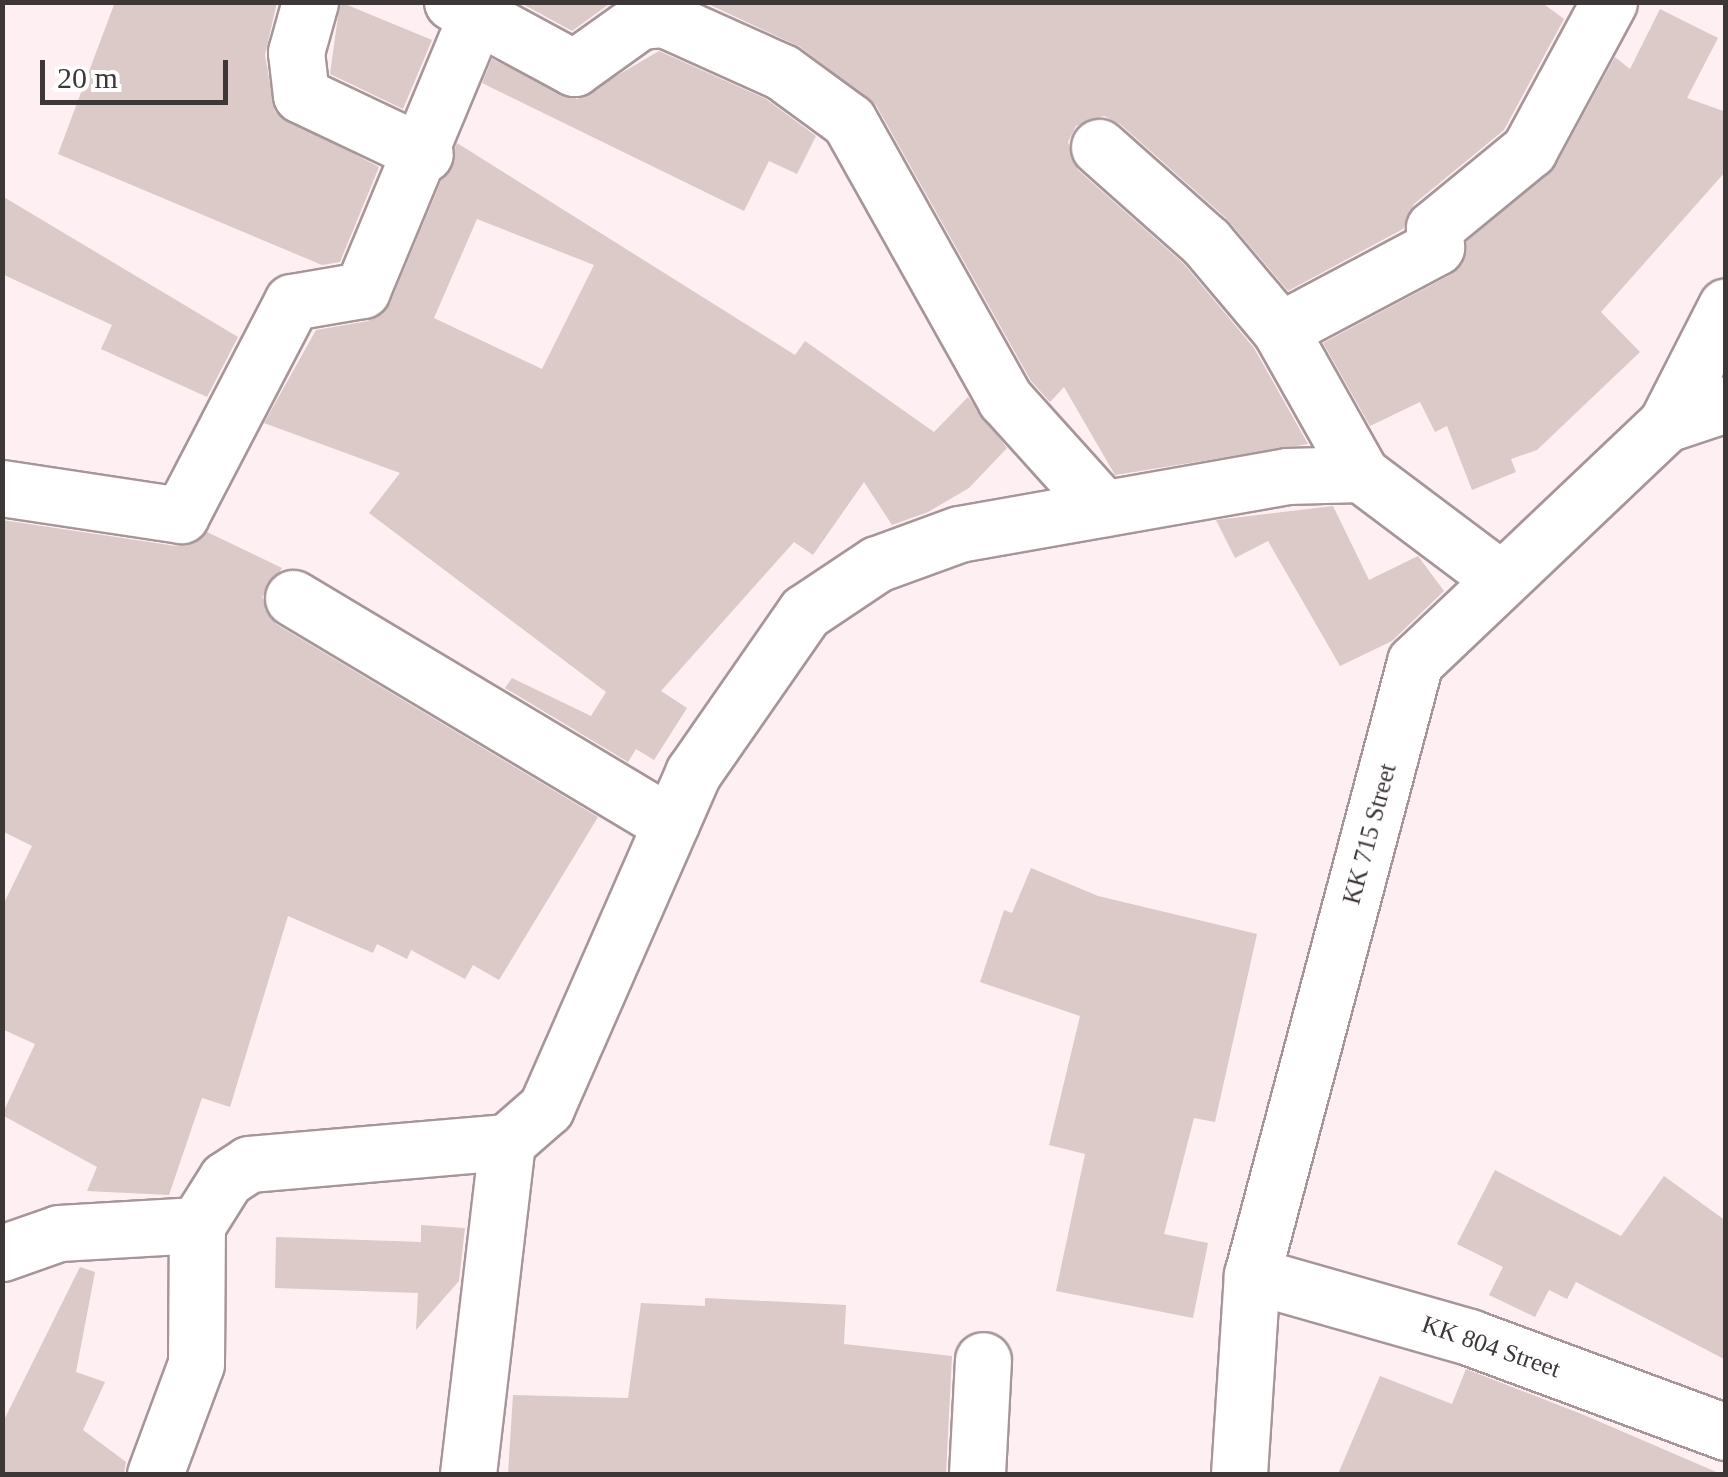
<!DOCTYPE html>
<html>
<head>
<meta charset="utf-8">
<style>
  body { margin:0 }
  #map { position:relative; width:1728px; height:1477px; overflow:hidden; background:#fdeff2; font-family:"Times New Roman",serif }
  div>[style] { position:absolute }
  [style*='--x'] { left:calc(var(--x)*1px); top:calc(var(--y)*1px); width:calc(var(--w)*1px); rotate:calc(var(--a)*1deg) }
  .building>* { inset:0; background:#dbcac7 }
  .roads { filter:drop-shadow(2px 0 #a69699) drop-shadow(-2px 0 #a69699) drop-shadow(0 2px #a69699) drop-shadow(0 -2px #a69699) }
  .minor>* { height:55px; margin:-27.5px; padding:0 27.5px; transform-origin:27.5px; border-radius:27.5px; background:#fff }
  span { translate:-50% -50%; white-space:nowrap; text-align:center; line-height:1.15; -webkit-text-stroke:10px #fff; paint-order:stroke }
  .street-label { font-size:25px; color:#3e3738 }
  .frame { position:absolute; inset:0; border:5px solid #3e3738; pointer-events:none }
  .scale { position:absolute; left:40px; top:60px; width:188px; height:45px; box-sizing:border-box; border:5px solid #3e3738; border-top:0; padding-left:12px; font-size:30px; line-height:35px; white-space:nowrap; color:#3e3738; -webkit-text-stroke:8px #fff; paint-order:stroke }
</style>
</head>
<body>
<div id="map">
  <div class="building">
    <div style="clip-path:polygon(115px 2px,277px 2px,265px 55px,275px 112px,379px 167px,340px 262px,322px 265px,58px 154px)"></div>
    <div style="clip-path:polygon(340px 2px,432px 40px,403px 109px,330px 74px)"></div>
    <div style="clip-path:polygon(519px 2px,612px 2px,572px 31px)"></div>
    <div style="clip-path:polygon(704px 2px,1541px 2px,1564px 19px,1504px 130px,1414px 204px,1403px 229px,1288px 291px,1227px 219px,1120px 124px,1104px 116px,1076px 126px,1068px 142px,1078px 170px,1184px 264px,1254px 348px,1308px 444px,1115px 475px,1064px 387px,1050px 402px,1031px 381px,876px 105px,800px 47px)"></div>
    <div style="clip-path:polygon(1660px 9px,1718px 38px,1687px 98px,1726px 112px,1726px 171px,1601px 312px,1640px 352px,1537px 450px,1511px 459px,1516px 472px,1472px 490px,1447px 426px,1435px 432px,1420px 402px,1370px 426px,1323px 343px,1452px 274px,1467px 241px,1556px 165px,1615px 57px,1630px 69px)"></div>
    <div style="clip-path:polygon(659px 51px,766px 99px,816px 136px,797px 174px,769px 161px,744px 211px,482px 83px,492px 59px,577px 99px)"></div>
    <div style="clip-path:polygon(evenodd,457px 143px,795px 355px,805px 341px,934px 432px,968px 397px,1007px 448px,969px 488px,928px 512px,892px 525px,864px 482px,813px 555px,794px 542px,661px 691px,687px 708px,654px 760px,636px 749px,628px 762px,505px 688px,512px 678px,591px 716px,606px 692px,369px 513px,400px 473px,264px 423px,316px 330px,368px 321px,390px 303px,457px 143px,477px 219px,594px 265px,542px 369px,434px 318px,477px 219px)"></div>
    <div style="clip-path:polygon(2px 196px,238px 337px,207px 397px,101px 349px,112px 325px,2px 274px)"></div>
    <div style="clip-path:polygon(1333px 506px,1369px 580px,1418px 556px,1444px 591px,1392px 641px,1340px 666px,1268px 541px,1235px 558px,1216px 520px)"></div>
    <div style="clip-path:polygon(2px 520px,176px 546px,207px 532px,282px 568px,262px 597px,276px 624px,598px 817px,499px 980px,473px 965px,465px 979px,411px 950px,407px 959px,377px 944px,373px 953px,288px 916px,230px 1107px,202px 1098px,169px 1195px,87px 1191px,97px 1167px,2px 1115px,35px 1044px,2px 1029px,2px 907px,32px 846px,2px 831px)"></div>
    <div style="clip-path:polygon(1031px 868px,1098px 896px,1257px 934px,1215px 1122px,1194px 1118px,1164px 1234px,1208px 1243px,1193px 1318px,1056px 1291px,1085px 1154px,1049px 1145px,1080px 1016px,980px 982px,1004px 910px,1012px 913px)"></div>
    <div style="clip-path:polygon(1495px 1170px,1621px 1236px,1664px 1176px,1726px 1221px,1726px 1360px,1576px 1282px,1567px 1299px,1549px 1290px,1535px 1317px,1489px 1295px,1503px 1267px,1457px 1244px)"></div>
    <div style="clip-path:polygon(421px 1225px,465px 1228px,459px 1281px,416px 1330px,418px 1293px,275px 1288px,276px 1237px,421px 1242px)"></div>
    <div style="clip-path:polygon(80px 1267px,95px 1272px,76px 1372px,105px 1382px,83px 1430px,126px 1462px,124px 1474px,2px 1474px,2px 1424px)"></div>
    <div style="clip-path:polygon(705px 1298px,846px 1305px,844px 1344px,952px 1356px,946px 1474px,508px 1474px,513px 1395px,628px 1398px,641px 1303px,705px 1306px)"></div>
    <div style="clip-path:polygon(1466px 1369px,1584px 1415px,1721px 1474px,1338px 1474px,1380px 1376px,1452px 1404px)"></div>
  </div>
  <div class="roads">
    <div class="minor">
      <div style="--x:310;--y:2;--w:52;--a:105.6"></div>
      <div style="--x:296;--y:52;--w:43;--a:83.4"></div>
      <div style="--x:301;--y:95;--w:137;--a:25.4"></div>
      <div style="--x:452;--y:2;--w:139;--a:28.4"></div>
      <div style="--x:574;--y:68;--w:81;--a:-35.5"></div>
      <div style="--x:640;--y:21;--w:24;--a:-5"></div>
      <div style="--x:664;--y:19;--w:129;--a:24.2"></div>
      <div style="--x:782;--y:72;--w:83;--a:36.2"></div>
      <div style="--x:849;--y:121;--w:319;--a:60.7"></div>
      <div style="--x:1005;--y:399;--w:147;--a:48"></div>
      <div style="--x:1099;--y:147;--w:143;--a:41.6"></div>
      <div style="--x:1206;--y:242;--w:115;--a:49.9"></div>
      <div style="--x:1280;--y:330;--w:165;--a:60.6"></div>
      <div style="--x:1280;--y:330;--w:177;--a:-28"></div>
      <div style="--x:1436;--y:247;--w:19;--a:-96"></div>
      <div style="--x:1434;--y:228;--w:123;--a:-39.4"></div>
      <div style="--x:1529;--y:150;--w:168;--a:-61.6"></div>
      <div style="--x:1666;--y:424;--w:63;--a:-18.4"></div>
      <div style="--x:2;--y:488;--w:181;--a:8.6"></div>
      <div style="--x:181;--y:515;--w:240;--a:-62.5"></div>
      <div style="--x:292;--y:302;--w:71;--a:-9.7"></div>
      <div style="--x:362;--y:290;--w:297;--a:-67.4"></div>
      <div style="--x:293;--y:598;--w:440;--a:30.9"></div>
      <div style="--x:2;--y:1253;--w:60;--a:-19.3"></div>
      <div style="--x:59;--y:1233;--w:138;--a:-3.3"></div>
      <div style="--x:197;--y:1225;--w:54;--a:-57.8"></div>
      <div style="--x:226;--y:1179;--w:27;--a:-33"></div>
      <div style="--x:249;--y:1164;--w:259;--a:-4.9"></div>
      <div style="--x:507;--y:1142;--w:52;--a:-41.1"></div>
      <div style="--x:546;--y:1108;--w:366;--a:-66.3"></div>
      <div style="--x:693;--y:773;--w:196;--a:-55.2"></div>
      <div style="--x:805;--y:612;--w:87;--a:-33.7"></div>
      <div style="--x:877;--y:564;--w:87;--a:-20.1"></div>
      <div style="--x:959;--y:534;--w:333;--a:-10"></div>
      <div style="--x:1287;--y:476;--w:74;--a:-1.5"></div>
      <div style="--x:1361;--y:474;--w:171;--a:36.9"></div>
      <div style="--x:1252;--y:1275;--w:226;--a:15.9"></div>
      <div style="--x:1469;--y:1337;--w:274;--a:20.3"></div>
      <div style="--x:155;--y:1474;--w:117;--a:-69.6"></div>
      <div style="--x:196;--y:1364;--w:139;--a:-89.6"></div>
      <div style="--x:468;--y:1474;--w:334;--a:-83.3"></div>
      <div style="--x:977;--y:1474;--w:114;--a:-87"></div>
      <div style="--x:1239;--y:1474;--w:199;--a:-86.3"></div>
      <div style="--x:1252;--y:1275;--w:634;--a:-75.11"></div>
      <div style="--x:1415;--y:662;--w:346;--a:-43.5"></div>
      <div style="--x:1666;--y:424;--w:132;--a:-63"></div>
    </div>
  </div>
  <div class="street-label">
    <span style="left:1370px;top:834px;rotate:-75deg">KK 715 Street</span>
    <span style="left:1491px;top:1347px;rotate:19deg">KK 804 Street</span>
  </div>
  <div class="frame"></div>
  <div class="scale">20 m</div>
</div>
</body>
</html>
